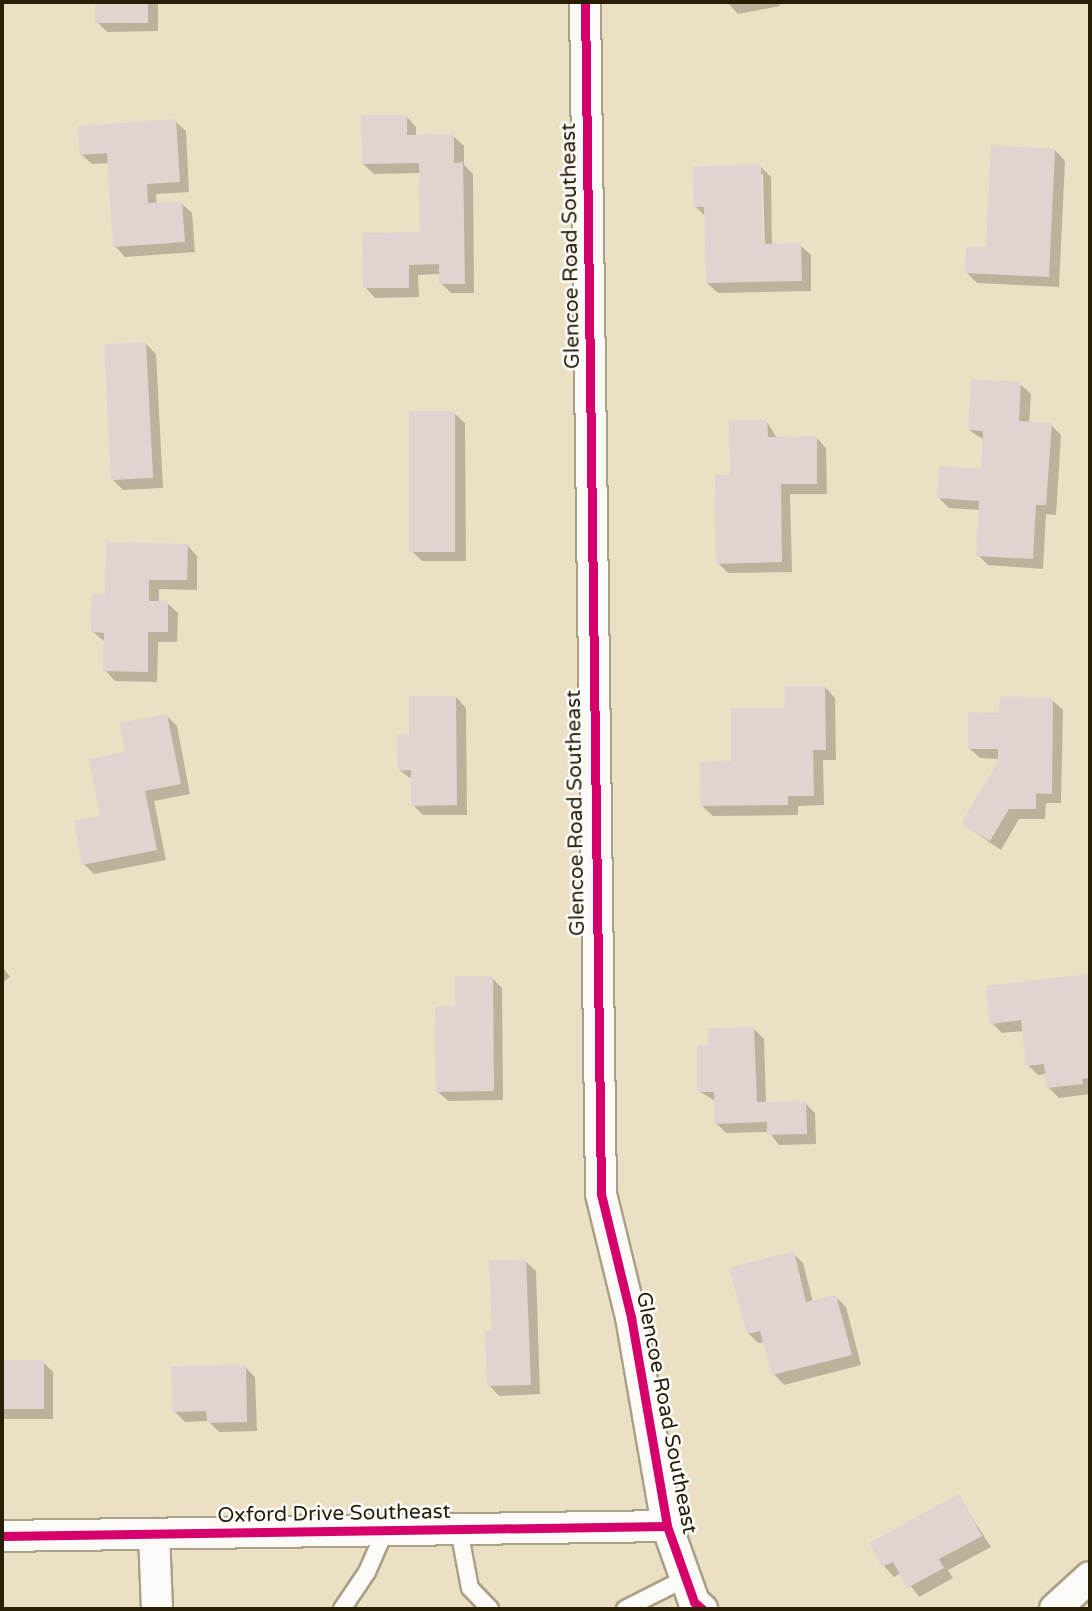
<!DOCTYPE html>
<html>
<head>
<meta charset="utf-8">
<style>
  body { margin:0 }
  #map { position:relative; width:1092px; height:1611px; overflow:hidden; background:#ebdfc4; font-family:"Varela Round",sans-serif }
  div>[style] { position:absolute }
  [style*='--x'] { left:calc(var(--x)*1px); top:calc(var(--y)*1px); width:calc(var(--w)*1px); rotate:calc(var(--a)*1deg) }
  .shadow>* { inset:0; background:#0003 }
  .building>* { inset:0; background:#e2d3d1; transform-origin:0 0 }
  .roads { filter:drop-shadow(2px 0 #aa9f87) drop-shadow(-2px 0 #aa9f87) drop-shadow(0 2px #aa9f87) drop-shadow(0 -2px #aa9f87) }
  .lane>* { height:16px; margin:-8px; padding:0 8px; transform-origin:8px; border-radius:8px; background:#fcfaf6 }
  .street>* { height:30px; margin:-15px; padding:0 15px; transform-origin:15px; border-radius:15px; background:#fcfaf6 }
  .cycleway>* { height:9px; margin:-4.5px; padding:0 4.5px; transform-origin:4.5px; border-radius:4.5px; background:#d6006c }
  span { translate:-50% -50%; white-space:nowrap; text-align:center; line-height:1.15; -webkit-text-stroke:5px #fff; paint-order:stroke }
  .street-label { font-size:21px; color:#291e05 }
  .frame { position:absolute; inset:0; border:4px solid #291e05; pointer-events:none }
</style>
</head>
<body>
<div id="map">
  <div class="shadow">
    <div style="clip-path:polygon(97px 2px,158px 2px,158px 31px,107px 32px,97px 22px)"></div>
    <div style="clip-path:polygon(727px 2px,779px 2px,780px 6px,738px 14px)"></div>
    <div style="clip-path:polygon(406px 116px,416px 127px,416px 137px,453px 136px,464px 146px,464px 165px,473px 174px,474px 293px,451px 293px,441px 283px,441px 274px,418px 275px,419px 297px,375px 298px,365px 287px,422px 234px,421px 173px,374px 174px,363px 164px)"></div>
    <div style="clip-path:polygon(175px 121px,186px 131px,189px 192px,156px 194px,157px 205px,181px 203px,192px 213px,195px 252px,125px 257px,115px 246px,110px 163px,92px 164px,81px 154px)"></div>
    <div style="clip-path:polygon(1055px 150px,1065px 161px,1059px 287px,977px 283px,967px 273px)"></div>
    <div style="clip-path:polygon(evenodd,760px 166px,771px 177px,772px 246px,800px 245px,811px 255px,811px 291px,718px 293px,707px 283px,706px 217px,696px 207px,760px 166px,760px 174px,763px 174px,765px 253px,761px 253px,760px 174px)"></div>
    <div style="clip-path:polygon(146px 344px,156px 354px,163px 488px,123px 490px,113px 480px)"></div>
    <div style="clip-path:polygon(1020px 384px,1031px 394px,1029px 423px,1051px 425px,1061px 435px,1056px 515px,1046px 514px,1043px 569px,988px 565px,978px 555px,980px 510px,949px 508px,939px 498px,982px 471px,984px 440px,969px 430px)"></div>
    <div style="clip-path:polygon(454px 413px,465px 423px,466px 561px,422px 561px,412px 551px)"></div>
    <div style="clip-path:polygon(767px 422px,777px 438px,816px 437px,826px 448px,827px 494px,790px 494px,792px 572px,728px 573px,718px 563px,732px 477px)"></div>
    <div style="clip-path:polygon(187px 545px,197px 556px,197px 590px,159px 589px,159px 603px,167px 603px,178px 613px,177px 642px,158px 642px,157px 682px,115px 681px,105px 670px,105px 642px,93px 632px,107px 595px)"></div>
    <div style="clip-path:polygon(825px 687px,835px 698px,836px 760px,823px 760px,824px 805px,798px 806px,798px 815px,713px 816px,702px 806px,733px 763px,787px 710px)"></div>
    <div style="clip-path:polygon(456px 697px,466px 708px,467px 815px,423px 815px,413px 805px,413px 780px,399px 770px,411px 736px)"></div>
    <div style="clip-path:polygon(1052px 700px,1063px 710px,1061px 803px,1046px 803px,1045px 819px,1019px 819px,1001px 850px,963px 824px,1000px 759px,980px 758px,969px 748px,1001px 715px)"></div>
    <div style="clip-path:polygon(167px 716px,177px 726px,190px 794px,154px 801px,166px 860px,94px 874px,84px 864px,127px 754px)"></div>
    <div style="clip-path:polygon(2px 966px,10px 977px,2px 983px)"></div>
    <div style="clip-path:polygon(1089px 976px,1090px 1094px,1059px 1098px,1048px 1087px,1047px 1074px,1038px 1075px,1028px 1065px,1024px 1031px,1002px 1033px,992px 1023px)"></div>
    <div style="clip-path:polygon(492px 978px,502px 988px,503px 1100px,448px 1101px,437px 1091px,457px 1008px)"></div>
    <div style="clip-path:polygon(754px 1029px,764px 1039px,766px 1103px,805px 1103px,815px 1113px,816px 1144px,779px 1145px,769px 1132px,726px 1133px,716px 1123px,715px 1101px,699px 1091px,710px 1046px)"></div>
    <div style="clip-path:polygon(793px 1253px,803px 1263px,813px 1302px,836px 1297px,846px 1307px,861px 1365px,784px 1385px,774px 1374px,765px 1342px,758px 1343px,748px 1333px)"></div>
    <div style="clip-path:polygon(525px 1261px,536px 1271px,540px 1394px,499px 1396px,489px 1385px,494px 1333px)"></div>
    <div style="clip-path:polygon(2px 1362px,43px 1362px,53px 1372px,53px 1419px,2px 1419px)"></div>
    <div style="clip-path:polygon(245px 1367px,255px 1377px,257px 1431px,219px 1432px,208px 1421px,185px 1422px,174px 1411px)"></div>
    <div style="clip-path:polygon(958px 1496px,991px 1547px,948px 1570px,953px 1578px,919px 1597px,901px 1573px,894px 1577px,884px 1566px,871px 1544px)"></div>
  </div>
  <div class="building">
    <div style="left:95px;top:2px;width:53px;height:21px"></div>
    <div style="clip-path:polygon(361px 115px,407px 115px,407px 135px,454px 134px,454px 163px,463px 162px,465px 284px,439px 284px,439px 264px,409px 265px,409px 288px,363px 288px,362px 233px,420px 232px,419px 163px,362px 164px)"></div>
    <div style="clip-path:polygon(176px 119px,180px 182px,147px 184px,148px 203px,182px 201px,185px 242px,113px 247px,107px 153px,80px 155px,78px 126px)"></div>
    <div style="clip-path:polygon(991px 145px,1055px 149px,1049px 277px,965px 273px,966px 247px,986px 247px)"></div>
    <div style="clip-path:polygon(761px 165px,763px 244px,801px 243px,802px 281px,706px 283px,704px 207px,694px 207px,693px 166px)"></div>
    <div style="left:146px;top:342px;width:136px;height:42px;rotate:87deg"></div>
    <div style="clip-path:polygon(971px 379px,1021px 382px,1019px 421px,1052px 423px,1046px 505px,1036px 505px,1033px 559px,976px 556px,979px 501px,937px 498px,939px 466px,981px 469px,983px 431px,968px 430px)"></div>
    <div style="left:409px;top:411px;width:46px;height:141px"></div>
    <div style="clip-path:polygon(729px 420px,767px 420px,768px 437px,817px 436px,817px 484px,781px 484px,782px 562px,716px 564px,715px 475px,730px 475px)"></div>
    <div style="clip-path:polygon(106px 542px,188px 544px,187px 580px,149px 580px,149px 601px,168px 601px,168px 632px,148px 632px,148px 672px,103px 671px,104px 633px,91px 632px,92px 594px,105px 594px)"></div>
    <div style="clip-path:polygon(784px 686px,825px 686px,826px 750px,813px 750px,814px 796px,788px 796px,788px 805px,701px 806px,700px 762px,731px 761px,731px 708px,785px 708px)"></div>
    <div style="clip-path:polygon(409px 696px,456px 696px,457px 805px,411px 806px,411px 770px,398px 771px,397px 734px,409px 735px)"></div>
    <div style="clip-path:polygon(1000px 697px,1053px 698px,1052px 794px,1036px 793px,1036px 809px,1009px 809px,990px 841px,961px 824px,998px 761px,998px 749px,968px 749px,968px 712px,999px 713px)"></div>
    <div style="clip-path:polygon(167px 714px,181px 784px,145px 791px,157px 850px,82px 865px,74px 821px,100px 816px,89px 759px,125px 752px,119px 723px)"></div>
    <div style="clip-path:polygon(1089px 974px,1090px 1078px,1082px 1079px,1083px 1084px,1047px 1088px,1044px 1064px,1026px 1066px,1021px 1020px,990px 1024px,986px 986px)"></div>
    <div style="clip-path:polygon(455px 976px,493px 976px,494px 1091px,436px 1092px,435px 1007px,455px 1006px)"></div>
    <div style="clip-path:polygon(754px 1027px,757px 1102px,806px 1101px,807px 1134px,767px 1135px,767px 1122px,714px 1124px,714px 1092px,697px 1092px,697px 1045px,708px 1045px,708px 1028px)"></div>
    <div style="clip-path:polygon(794px 1251px,806px 1302px,836px 1295px,852px 1355px,772px 1375px,760px 1331px,747px 1334px,729px 1268px)"></div>
    <div style="clip-path:polygon(526px 1259px,531px 1385px,487px 1386px,485px 1331px,492px 1331px,489px 1261px)"></div>
    <div style="left:44px;top:1360px;width:49px;height:42px;rotate:90deg"></div>
    <div style="clip-path:polygon(246px 1365px,247px 1422px,207px 1423px,206px 1411px,173px 1412px,171px 1366px)"></div>
    <div style="clip-path:polygon(959px 1494px,982px 1536px,939px 1559px,944px 1568px,907px 1588px,893px 1562px,882px 1567px,869px 1543px)"></div>
  </div>
  <div class="roads">
    <div class="lane">
      <div style="--x:459;--y:1530;--w:59;--a:79.3"></div>
      <div style="--x:470;--y:1588;--w:29;--a:46"></div>
      <div style="--x:342;--y:1609;--w:45;--a:-56"></div>
      <div style="--x:367;--y:1572;--w:45;--a:-66.3"></div>
      <div style="--x:625;--y:1609;--w:68;--a:-26.9"></div>
    </div>
    <div class="street">
      <div style="--x:585;--y:2;--w:1192;--a:89.23"></div>
      <div style="--x:601;--y:1194;--w:127;--a:76.3"></div>
      <div style="--x:631;--y:1317;--w:212;--a:80.2"></div>
      <div style="--x:667;--y:1526;--w:81;--a:70.4"></div>
      <div style="--x:694;--y:1602;--w:11;--a:41"></div>
      <div style="--x:154;--y:1534;--w:75;--a:87.7"></div>
      <div style="--x:2;--y:1536;--w:665;--a:-0.86"></div>
      <div style="--x:1055;--y:1609;--w:47;--a:-42.4"></div>
    </div>
  </div>
  <div class="cycleway">
    <div style="--x:585;--y:2;--w:1192;--a:89.23"></div>
    <div style="--x:601;--y:1194;--w:127;--a:76.3"></div>
    <div style="--x:631;--y:1317;--w:212;--a:80.2"></div>
    <div style="--x:667;--y:1526;--w:81;--a:70.4"></div>
    <div style="--x:694;--y:1602;--w:11;--a:41"></div>
    <div style="--x:2;--y:1536;--w:665;--a:-0.86"></div>
  </div>
  <div class="street-label">
    <span style="left:571px;top:246px;rotate:-91deg">Glencoe Road Southeast</span>
    <span style="left:576px;top:813px;rotate:-91deg">Glencoe Road Southeast</span>
    <span style="left:666px;top:1413px;rotate:79deg">Glencoe Road Southeast</span>
    <span style="left:334px;top:1514px;rotate:-1deg">Oxford Drive Southeast</span>
  </div>
  <div class="frame"></div>
</div>
</body>
</html>
